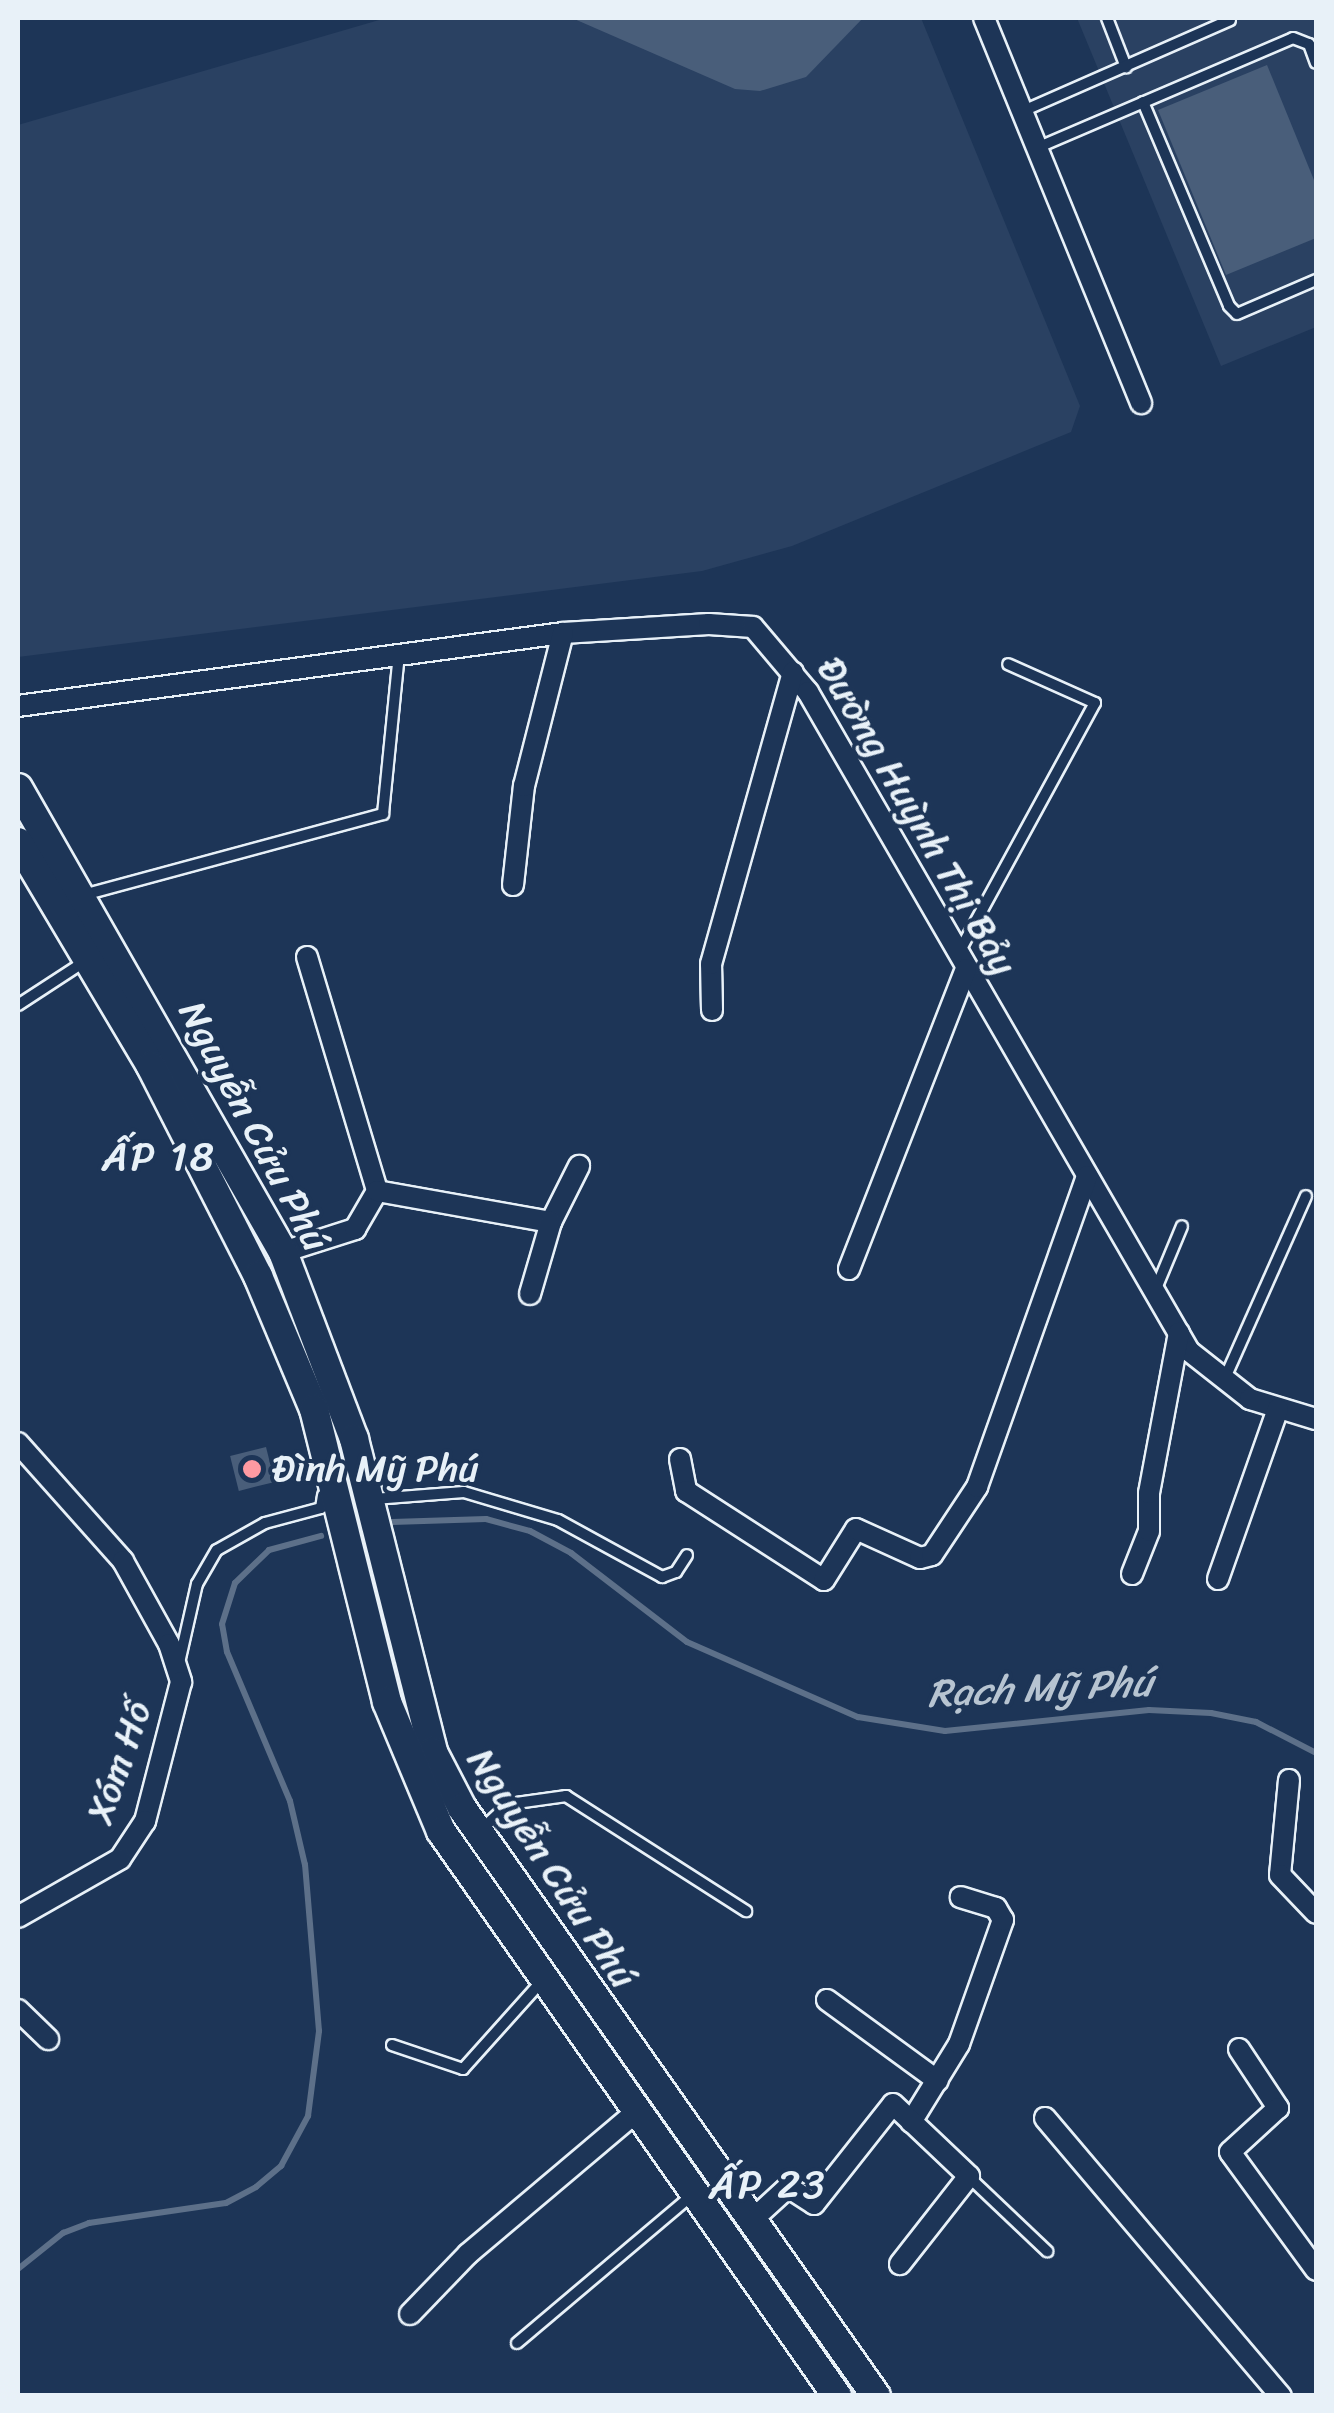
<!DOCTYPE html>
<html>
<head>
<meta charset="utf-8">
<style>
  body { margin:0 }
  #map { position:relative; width:1334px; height:2413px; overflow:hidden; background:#1d3557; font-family:Sriracha,sans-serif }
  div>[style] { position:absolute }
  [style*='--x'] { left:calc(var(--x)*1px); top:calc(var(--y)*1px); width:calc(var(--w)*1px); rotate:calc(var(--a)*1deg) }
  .built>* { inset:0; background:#2a4162 }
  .stream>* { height:6px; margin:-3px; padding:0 3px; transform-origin:3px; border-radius:3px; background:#5d7089 }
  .building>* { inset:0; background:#495e7a; transform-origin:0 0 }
  .roads { filter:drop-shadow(2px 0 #e8f1f8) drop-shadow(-2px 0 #e8f1f8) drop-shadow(0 2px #e8f1f8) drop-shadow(0 -2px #e8f1f8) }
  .service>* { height:10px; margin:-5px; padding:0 5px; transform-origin:5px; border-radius:5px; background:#1d3557 }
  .minor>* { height:20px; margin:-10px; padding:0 10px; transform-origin:10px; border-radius:10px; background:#1d3557 }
  .secondary>* { height:28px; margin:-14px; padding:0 14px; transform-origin:14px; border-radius:14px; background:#1d3557 }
  .dots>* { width:28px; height:28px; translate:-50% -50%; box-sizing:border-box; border:5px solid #1d3557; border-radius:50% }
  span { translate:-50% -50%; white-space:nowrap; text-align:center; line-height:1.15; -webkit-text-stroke:8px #1d3557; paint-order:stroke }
  .street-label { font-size:38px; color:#e8f1f8 }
  .poi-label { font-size:38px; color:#e8f1f8 }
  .left { translate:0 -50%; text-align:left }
  .neighbourhood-label { font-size:40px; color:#e8f1f8; letter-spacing:2.5px }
  .water-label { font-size:40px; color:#b7c4d1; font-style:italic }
  .frame { position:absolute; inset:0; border:20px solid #e8f1f8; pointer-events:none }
</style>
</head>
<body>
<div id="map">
  <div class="built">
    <div style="clip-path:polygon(386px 18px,921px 18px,1080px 406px,1071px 432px,792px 546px,702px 571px,18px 657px,18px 125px)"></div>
    <div style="clip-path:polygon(1077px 18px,1316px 18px,1316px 327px,1221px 366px)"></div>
  </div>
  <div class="stream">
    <div style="--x:392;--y:1522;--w:94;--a:-1.8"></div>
    <div style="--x:486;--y:1519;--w:46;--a:15.3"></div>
    <div style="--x:530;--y:1531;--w:47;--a:28.2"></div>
    <div style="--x:571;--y:1553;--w:146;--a:37.5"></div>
    <div style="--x:687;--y:1642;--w:187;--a:23.7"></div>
    <div style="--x:858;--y:1717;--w:88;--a:9.1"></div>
    <div style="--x:945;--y:1731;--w:205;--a:-5.9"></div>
    <div style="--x:1149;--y:1710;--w:62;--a:2.8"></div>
    <div style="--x:1211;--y:1713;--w:46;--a:11.3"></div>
    <div style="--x:1256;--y:1722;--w:68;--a:27.3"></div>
    <div style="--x:18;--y:2269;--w:58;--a:-38.7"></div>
    <div style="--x:63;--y:2233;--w:28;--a:-21"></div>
    <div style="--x:89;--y:2223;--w:138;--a:-8.3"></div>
    <div style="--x:226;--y:2203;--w:34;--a:-28"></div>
    <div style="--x:256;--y:2187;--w:33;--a:-40"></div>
    <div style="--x:281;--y:2166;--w:57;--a:-61.6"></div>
    <div style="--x:308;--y:2116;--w:86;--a:-82.6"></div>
    <div style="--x:319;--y:2031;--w:167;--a:-94.8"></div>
    <div style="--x:305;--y:1865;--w:66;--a:-103.2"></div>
    <div style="--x:290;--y:1801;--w:162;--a:-112.9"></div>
    <div style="--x:227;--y:1652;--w:28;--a:-100"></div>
    <div style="--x:222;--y:1624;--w:43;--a:-72.4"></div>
    <div style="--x:235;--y:1583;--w:47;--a:-44.1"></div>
    <div style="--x:269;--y:1550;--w:54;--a:-15.1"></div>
  </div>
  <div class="building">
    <div style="clip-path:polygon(572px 18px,863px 18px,806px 77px,760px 91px,735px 89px)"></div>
    <div style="clip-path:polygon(1267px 65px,1316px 185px,1316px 238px,1226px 275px,1158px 110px)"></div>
    <div style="left:266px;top:1447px;width:36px;height:37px;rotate:76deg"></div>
  </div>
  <div class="roads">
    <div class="service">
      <div style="--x:1107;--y:18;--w:53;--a:68.8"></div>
      <div style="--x:1143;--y:102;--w:221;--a:67.1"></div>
      <div style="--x:1229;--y:306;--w:11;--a:45"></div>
      <div style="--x:1237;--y:314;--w:86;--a:-23.3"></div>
      <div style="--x:1023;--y:111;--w:226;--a:-23.7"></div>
      <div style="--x:1039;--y:147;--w:276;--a:-23.2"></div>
      <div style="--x:1293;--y:38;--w:17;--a:21"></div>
      <div style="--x:1309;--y:44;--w:20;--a:70"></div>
      <div style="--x:83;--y:895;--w:311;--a:-15.1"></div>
      <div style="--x:383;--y:814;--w:162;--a:-84.3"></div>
      <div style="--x:958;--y:954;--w:286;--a:-61.4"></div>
      <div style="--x:1095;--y:703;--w:95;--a:-155.9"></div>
      <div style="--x:18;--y:1005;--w:79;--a:-33.1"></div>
      <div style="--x:1155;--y:1291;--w:70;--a:-67.4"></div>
      <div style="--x:1225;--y:1378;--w:199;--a:-66"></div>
      <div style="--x:374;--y:1499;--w:90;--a:-4.4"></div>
      <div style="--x:464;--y:1492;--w:98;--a:16.6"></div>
      <div style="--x:558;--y:1520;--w:119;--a:28.7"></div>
      <div style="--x:662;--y:1577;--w:15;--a:-20"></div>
      <div style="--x:676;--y:1572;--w:20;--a:-57"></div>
      <div style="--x:179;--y:1663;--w:81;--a:-77.2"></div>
      <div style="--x:197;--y:1584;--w:39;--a:-60"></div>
      <div style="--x:217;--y:1550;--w:55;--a:-29.4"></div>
      <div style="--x:265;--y:1523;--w:58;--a:-15"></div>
      <div style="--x:321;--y:1508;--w:13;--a:-81"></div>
      <div style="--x:481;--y:1830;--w:38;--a:-43"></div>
      <div style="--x:509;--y:1804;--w:58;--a:-8"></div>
      <div style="--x:566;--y:1796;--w:214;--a:32.6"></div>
      <div style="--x:392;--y:2045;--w:75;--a:18.7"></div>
      <div style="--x:463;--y:2069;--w:117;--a:-48.1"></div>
      <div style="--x:969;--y:2177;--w:108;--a:43.5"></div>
      <div style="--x:517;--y:2343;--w:229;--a:-40.2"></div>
    </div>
    <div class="minor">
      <div style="--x:984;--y:18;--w:416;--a:67.8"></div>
      <div style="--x:18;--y:706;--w:550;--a:-7.63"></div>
      <div style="--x:563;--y:633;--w:146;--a:-3.5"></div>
      <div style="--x:709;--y:624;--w:44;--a:3.9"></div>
      <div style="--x:753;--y:627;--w:85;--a:49.8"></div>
      <div style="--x:808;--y:692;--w:761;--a:59.97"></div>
      <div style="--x:1189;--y:1351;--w:78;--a:38.2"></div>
      <div style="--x:1250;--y:1399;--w:69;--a:16.9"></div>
      <div style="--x:513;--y:885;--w:100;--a:-83.7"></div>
      <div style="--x:524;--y:786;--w:158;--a:-75.7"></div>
      <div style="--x:307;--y:957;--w:244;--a:73.3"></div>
      <div style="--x:712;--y:1010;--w:46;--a:-91.2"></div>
      <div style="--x:711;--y:964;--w:303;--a:-74.3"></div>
      <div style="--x:551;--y:1222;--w:63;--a:-63.4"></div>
      <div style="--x:283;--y:1252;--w:76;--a:-17.7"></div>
      <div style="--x:355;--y:1229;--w:44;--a:-59.9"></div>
      <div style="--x:377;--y:1191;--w:177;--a:10.1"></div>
      <div style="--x:551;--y:1222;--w:75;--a:106.3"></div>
      <div style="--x:849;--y:1269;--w:322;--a:-68.7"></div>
      <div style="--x:18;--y:1443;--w:158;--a:48.3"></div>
      <div style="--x:123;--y:1561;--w:95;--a:61"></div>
      <div style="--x:169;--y:1644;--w:40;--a:72"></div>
      <div style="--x:181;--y:1682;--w:144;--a:104.5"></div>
      <div style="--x:145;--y:1821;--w:45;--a:123.3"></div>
      <div style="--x:120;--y:1859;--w:117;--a:150.4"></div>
      <div style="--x:680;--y:1459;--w:33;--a:79"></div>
      <div style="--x:686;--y:1491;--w:164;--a:32.8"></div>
      <div style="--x:824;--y:1580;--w:60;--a:-57.9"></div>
      <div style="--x:856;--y:1529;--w:70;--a:24.4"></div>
      <div style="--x:920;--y:1558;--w:12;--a:-14"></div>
      <div style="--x:932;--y:1555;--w:82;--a:-56.5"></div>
      <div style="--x:977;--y:1487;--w:330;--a:-70.5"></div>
      <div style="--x:1132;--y:1574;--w:46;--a:-68.4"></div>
      <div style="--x:1149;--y:1531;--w:38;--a:-90"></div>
      <div style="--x:1149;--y:1493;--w:163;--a:-79.4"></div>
      <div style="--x:1218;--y:1579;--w:180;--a:-70.6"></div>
      <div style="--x:1289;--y:1780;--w:95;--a:95.4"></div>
      <div style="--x:1280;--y:1875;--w:52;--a:46.5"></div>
      <div style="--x:827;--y:2000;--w:137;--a:36.1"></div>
      <div style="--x:18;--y:2010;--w:42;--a:44"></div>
      <div style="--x:1239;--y:2049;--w:71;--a:56.5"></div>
      <div style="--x:1278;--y:2108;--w:65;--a:137.5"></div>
      <div style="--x:1230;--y:2152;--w:146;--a:53.9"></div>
      <div style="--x:1045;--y:2118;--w:365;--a:49.7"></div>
      <div style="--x:911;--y:2122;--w:92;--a:-58.4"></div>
      <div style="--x:959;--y:2044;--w:132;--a:-70.5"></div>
      <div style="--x:1003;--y:1920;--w:14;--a:-120"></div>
      <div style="--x:996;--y:1908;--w:37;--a:-163"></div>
      <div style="--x:750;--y:2222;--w:52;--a:-42.6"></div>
      <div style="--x:788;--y:2187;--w:31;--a:33"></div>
      <div style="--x:814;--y:2204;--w:127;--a:-51.7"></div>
      <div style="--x:893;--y:2104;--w:105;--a:43.5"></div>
      <div style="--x:969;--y:2176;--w:112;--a:128.1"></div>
      <div style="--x:410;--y:2314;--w:83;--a:-46"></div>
      <div style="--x:468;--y:2254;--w:220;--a:-40.2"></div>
    </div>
    <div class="secondary">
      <div style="--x:18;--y:788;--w:534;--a:60.27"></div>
      <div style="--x:283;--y:1252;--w:200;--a:69.2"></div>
      <div style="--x:354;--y:1439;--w:323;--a:75.8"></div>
      <div style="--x:433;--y:1752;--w:63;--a:62.6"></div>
      <div style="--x:462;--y:1808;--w:719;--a:54.85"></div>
      <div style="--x:18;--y:842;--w:261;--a:59.3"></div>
      <div style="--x:151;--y:1066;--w:236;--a:63"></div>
      <div style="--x:258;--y:1276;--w:144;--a:67.2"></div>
      <div style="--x:314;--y:1409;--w:302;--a:76"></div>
      <div style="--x:387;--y:1702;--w:140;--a:67.3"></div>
      <div style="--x:441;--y:1831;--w:690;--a:54.97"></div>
    </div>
  </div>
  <div class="dots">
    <div style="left:252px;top:1469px;background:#ff9aa2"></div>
  </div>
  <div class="street-label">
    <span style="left:917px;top:816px;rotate:60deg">Đường Huỳnh Thị Bảy</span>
    <span style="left:254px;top:1126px;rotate:62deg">Nguyễn Cửu Phú</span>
    <span style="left:119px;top:1762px;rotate:-71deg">Xóm Hố</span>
    <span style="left:552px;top:1868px;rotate:57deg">Nguyễn Cửu Phú</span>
  </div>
  <div class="poi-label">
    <span class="left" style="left:272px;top:1469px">Đình Mỹ Phú</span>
  </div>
  <div class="neighbourhood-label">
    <span style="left:159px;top:1157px">ẤP 18</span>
    <span style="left:768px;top:2185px">ẤP 23</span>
  </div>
  <div class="water-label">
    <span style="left:1040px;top:1688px;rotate:-3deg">Rạch Mỹ Phú</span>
  </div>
  <div class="frame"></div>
</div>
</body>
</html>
